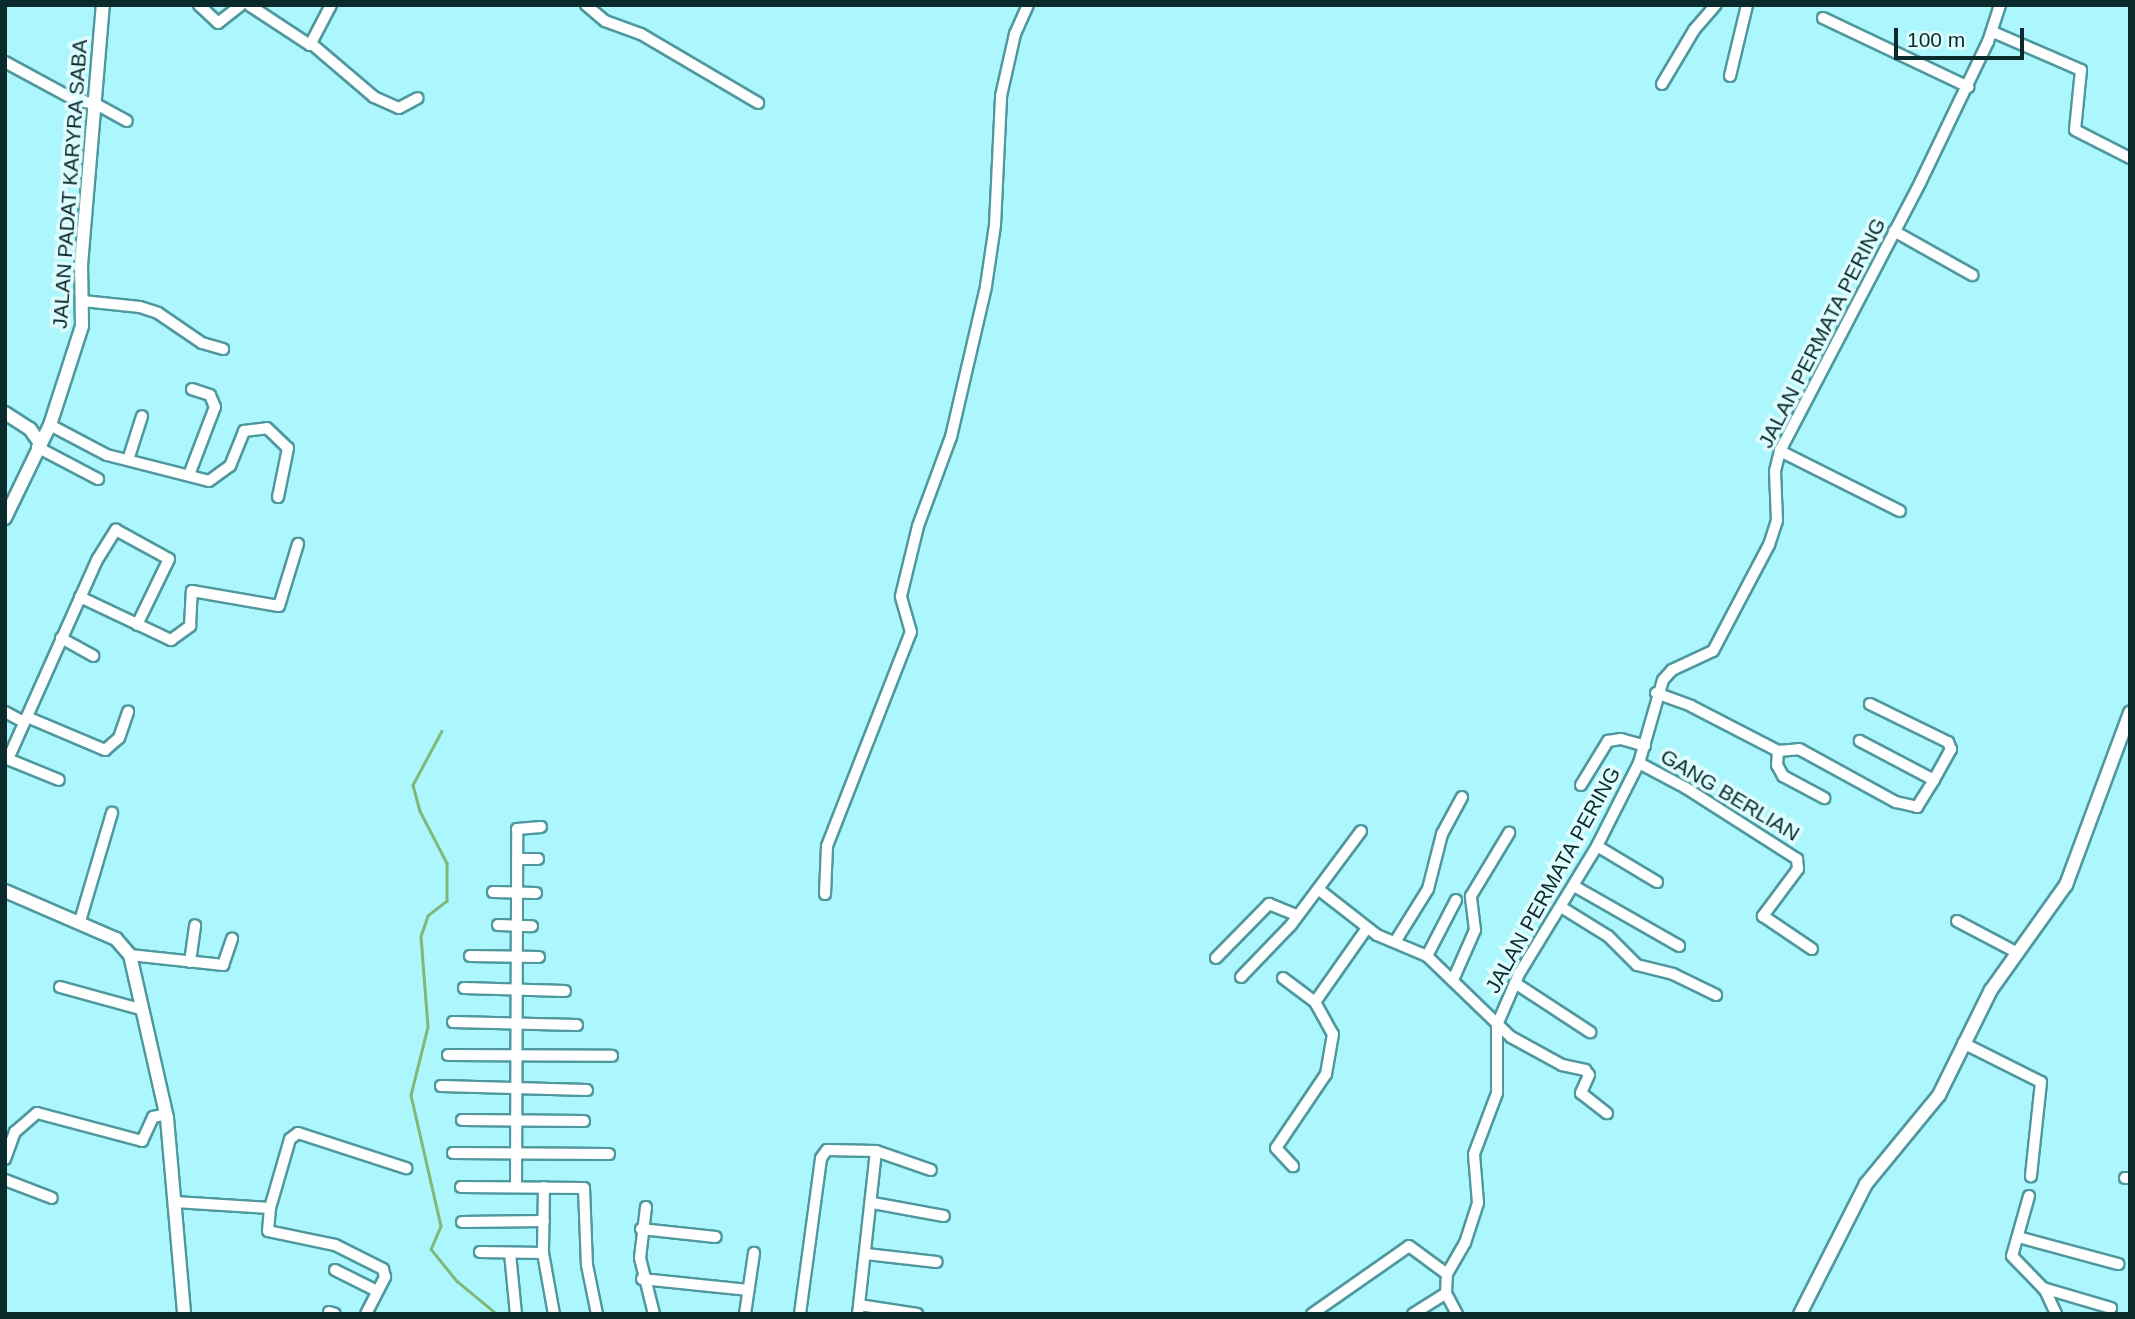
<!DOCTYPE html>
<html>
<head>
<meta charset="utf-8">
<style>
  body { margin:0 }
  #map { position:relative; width:2135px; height:1319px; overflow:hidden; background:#acf7fd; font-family:Helvetica,sans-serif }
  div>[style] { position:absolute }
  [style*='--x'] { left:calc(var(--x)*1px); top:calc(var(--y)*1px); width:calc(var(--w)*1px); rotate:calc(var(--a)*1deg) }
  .stream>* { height:2.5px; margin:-1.25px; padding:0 1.25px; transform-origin:1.25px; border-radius:1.25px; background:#7fb878 }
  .roads { filter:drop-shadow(2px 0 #4e989e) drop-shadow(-2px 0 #4e989e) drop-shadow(0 2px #4e989e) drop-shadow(0 -2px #4e989e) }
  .minor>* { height:10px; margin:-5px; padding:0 5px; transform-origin:5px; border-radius:5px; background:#fff }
  .tertiary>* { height:12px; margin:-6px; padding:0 6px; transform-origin:6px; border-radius:6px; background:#fff }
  span { translate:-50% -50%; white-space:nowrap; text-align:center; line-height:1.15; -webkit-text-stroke:7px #dffcfe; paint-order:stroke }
  .street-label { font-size:21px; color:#0a2a2c }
  .frame { position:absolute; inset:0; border:7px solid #0a2a2c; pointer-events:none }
  .scale { position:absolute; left:1894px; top:28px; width:130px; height:32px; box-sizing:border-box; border:4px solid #0a2a2c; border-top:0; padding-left:9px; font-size:21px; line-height:24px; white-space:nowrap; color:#0a2a2c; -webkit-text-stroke:5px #dffcfe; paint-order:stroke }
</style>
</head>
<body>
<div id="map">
  <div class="stream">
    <div style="--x:442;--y:731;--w:61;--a:118.2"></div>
    <div style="--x:413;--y:785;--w:27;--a:75"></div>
    <div style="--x:420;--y:811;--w:59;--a:62.6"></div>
    <div style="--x:447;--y:863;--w:38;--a:90"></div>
    <div style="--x:447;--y:901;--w:24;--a:142"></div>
    <div style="--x:428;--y:916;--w:21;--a:109"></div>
    <div style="--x:421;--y:936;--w:91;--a:85.6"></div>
    <div style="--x:428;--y:1027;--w:70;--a:104"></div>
    <div style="--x:411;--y:1095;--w:134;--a:77.1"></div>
    <div style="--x:441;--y:1226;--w:25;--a:113"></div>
    <div style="--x:431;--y:1249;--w:41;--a:50.9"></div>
    <div style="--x:457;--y:1281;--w:52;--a:39.5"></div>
  </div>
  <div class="roads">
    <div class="minor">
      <div style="--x:199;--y:5;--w:26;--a:43"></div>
      <div style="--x:218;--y:23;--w:29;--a:-38"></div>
      <div style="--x:249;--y:5;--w:73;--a:33.3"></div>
      <div style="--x:310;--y:45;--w:45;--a:-62.3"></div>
      <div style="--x:586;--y:5;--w:25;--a:40"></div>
      <div style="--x:605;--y:21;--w:38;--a:20"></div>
      <div style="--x:641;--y:34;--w:136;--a:30.5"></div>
      <div style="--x:1823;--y:18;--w:161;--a:25.4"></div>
      <div style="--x:1993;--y:32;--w:96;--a:23.4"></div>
      <div style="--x:2081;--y:70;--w:60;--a:95.7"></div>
      <div style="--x:2075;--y:130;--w:62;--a:27"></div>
      <div style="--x:313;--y:45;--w:80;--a:40.4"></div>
      <div style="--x:374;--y:97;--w:27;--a:24"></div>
      <div style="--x:399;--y:108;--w:21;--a:-28"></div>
      <div style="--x:5;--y:62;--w:80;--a:28.5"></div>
      <div style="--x:75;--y:100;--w:21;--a:11"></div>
      <div style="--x:96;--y:104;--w:35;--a:29"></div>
      <div style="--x:1730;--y:76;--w:73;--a:-76.5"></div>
      <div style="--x:1662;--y:84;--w:63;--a:-59.3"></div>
      <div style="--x:1694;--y:30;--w:33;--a:-49"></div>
      <div style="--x:1894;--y:231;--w:90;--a:29.4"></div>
      <div style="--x:83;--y:301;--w:57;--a:6"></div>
      <div style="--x:140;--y:307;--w:19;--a:18"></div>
      <div style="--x:158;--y:313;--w:53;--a:34.3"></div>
      <div style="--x:202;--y:343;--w:22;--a:16"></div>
      <div style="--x:50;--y:425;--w:64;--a:27.8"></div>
      <div style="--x:107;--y:455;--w:105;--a:14.3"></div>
      <div style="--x:209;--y:481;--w:26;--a:-36"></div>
      <div style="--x:230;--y:466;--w:38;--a:-68"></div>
      <div style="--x:244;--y:431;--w:23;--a:-7"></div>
      <div style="--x:267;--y:428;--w:29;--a:44"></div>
      <div style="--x:288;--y:448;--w:50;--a:101.5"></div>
      <div style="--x:37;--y:447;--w:69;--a:27.7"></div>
      <div style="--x:1780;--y:451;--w:134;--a:26.6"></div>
      <div style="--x:128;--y:460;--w:46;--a:-72.3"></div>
      <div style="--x:189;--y:475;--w:73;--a:-69.1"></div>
      <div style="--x:215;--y:407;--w:13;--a:-113"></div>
      <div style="--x:210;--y:395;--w:19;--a:-162"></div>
      <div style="--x:80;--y:597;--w:101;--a:25.3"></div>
      <div style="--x:171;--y:640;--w:24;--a:-36"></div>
      <div style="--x:190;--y:626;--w:35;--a:-87"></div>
      <div style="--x:192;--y:591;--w:88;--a:9.8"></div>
      <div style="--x:279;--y:606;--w:65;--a:-73"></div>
      <div style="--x:61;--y:638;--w:37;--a:29"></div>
      <div style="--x:1656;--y:693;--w:37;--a:20"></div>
      <div style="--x:1691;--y:706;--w:98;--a:27.3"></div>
      <div style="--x:1778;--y:751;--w:21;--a:-5"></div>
      <div style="--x:1799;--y:749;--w:111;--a:28.7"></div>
      <div style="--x:1896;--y:802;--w:22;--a:13"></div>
      <div style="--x:1917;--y:807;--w:32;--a:-58"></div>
      <div style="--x:1934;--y:780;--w:84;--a:-152.2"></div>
      <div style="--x:1870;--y:704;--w:87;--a:26"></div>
      <div style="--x:1948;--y:742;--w:8;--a:67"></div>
      <div style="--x:1951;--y:749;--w:35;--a:119"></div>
      <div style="--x:5;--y:712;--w:21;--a:28"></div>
      <div style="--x:27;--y:717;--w:85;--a:22.9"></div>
      <div style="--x:105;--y:750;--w:18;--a:-41"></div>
      <div style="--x:119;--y:738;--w:28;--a:-71"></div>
      <div style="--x:1778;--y:751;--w:14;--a:94"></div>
      <div style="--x:1777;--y:765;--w:13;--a:61"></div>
      <div style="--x:1783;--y:776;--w:47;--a:28.2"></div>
      <div style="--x:5;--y:758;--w:58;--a:22.2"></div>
      <div style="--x:8;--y:759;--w:218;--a:-65.9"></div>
      <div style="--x:97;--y:560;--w:36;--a:-58"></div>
      <div style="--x:116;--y:530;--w:60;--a:28.7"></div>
      <div style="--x:169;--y:559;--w:73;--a:115.9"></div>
      <div style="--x:1639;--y:763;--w:53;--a:28"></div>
      <div style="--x:1686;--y:788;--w:132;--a:32.6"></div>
      <div style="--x:1797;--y:859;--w:10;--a:84"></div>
      <div style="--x:1798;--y:869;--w:59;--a:126.7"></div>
      <div style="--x:1763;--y:916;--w:59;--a:34"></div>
      <div style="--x:1581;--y:785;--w:52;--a:-58.5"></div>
      <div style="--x:1608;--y:741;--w:13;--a:-9"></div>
      <div style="--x:1621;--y:739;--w:25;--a:16"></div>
      <div style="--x:1597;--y:846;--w:70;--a:31"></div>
      <div style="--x:517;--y:859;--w:21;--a:0"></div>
      <div style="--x:1574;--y:886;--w:121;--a:29.7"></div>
      <div style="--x:1318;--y:889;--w:75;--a:37.9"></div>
      <div style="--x:1377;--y:935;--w:54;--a:22.8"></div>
      <div style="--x:1427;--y:956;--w:117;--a:44"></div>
      <div style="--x:1511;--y:1037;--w:58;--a:28.8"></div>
      <div style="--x:1562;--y:1065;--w:24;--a:12"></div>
      <div style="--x:1585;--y:1070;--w:6;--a:51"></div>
      <div style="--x:1589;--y:1075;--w:20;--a:114"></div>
      <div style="--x:1581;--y:1093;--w:33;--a:38"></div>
      <div style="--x:493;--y:892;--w:43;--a:1.3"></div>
      <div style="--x:825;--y:894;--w:48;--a:-87.6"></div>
      <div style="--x:827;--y:846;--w:230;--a:-68.6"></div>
      <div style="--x:911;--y:632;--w:37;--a:-106"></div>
      <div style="--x:901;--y:596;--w:72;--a:-76.3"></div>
      <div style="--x:918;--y:526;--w:95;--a:-69.7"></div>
      <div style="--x:951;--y:437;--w:155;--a:-76.9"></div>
      <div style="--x:986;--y:286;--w:62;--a:-81.6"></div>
      <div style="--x:995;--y:225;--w:129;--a:-87.3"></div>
      <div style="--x:1001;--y:96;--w:64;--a:-77.3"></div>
      <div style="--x:1015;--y:34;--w:32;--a:-66"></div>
      <div style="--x:1561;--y:907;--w:55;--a:31.7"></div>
      <div style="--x:1608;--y:936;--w:41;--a:45"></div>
      <div style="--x:1637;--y:965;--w:37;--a:14"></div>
      <div style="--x:1673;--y:974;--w:48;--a:26"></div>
      <div style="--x:80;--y:921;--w:113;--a:-73.5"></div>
      <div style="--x:1957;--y:921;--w:69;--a:27.7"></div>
      <div style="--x:498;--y:925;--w:34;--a:2"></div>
      <div style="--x:1395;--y:942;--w:62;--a:-58.1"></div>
      <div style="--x:1428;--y:889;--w:57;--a:-75.7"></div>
      <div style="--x:1442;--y:834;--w:42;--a:-61.6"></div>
      <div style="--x:130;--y:955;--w:94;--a:6.1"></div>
      <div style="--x:223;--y:965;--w:28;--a:-71"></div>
      <div style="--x:470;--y:956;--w:69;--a:0.8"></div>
      <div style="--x:1427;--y:956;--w:63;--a:-62.6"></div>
      <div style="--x:1216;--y:958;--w:76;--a:-45.5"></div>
      <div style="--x:1269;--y:904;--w:29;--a:22"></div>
      <div style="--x:190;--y:962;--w:37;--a:-82"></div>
      <div style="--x:1241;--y:977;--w:72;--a:-46.1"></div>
      <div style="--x:1291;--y:925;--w:117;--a:-53.3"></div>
      <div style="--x:1283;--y:978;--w:40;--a:37"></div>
      <div style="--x:1315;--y:1002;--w:37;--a:61"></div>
      <div style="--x:1333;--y:1034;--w:41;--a:99.9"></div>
      <div style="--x:1326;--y:1074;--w:89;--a:124"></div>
      <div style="--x:1276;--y:1148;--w:25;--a:47"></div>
      <div style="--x:1453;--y:980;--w:55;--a:-66.3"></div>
      <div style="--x:1475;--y:930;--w:34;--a:-97"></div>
      <div style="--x:1471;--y:896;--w:74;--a:-58.9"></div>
      <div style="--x:1515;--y:983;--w:90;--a:33.2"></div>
      <div style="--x:60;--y:987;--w:83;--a:15.4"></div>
      <div style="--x:464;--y:988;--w:101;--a:1.7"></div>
      <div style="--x:1315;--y:1002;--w:90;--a:-54.9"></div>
      <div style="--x:453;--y:1022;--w:124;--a:1.4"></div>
      <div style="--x:1963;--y:1043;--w:87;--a:26.6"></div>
      <div style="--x:2041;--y:1082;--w:95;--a:96.1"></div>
      <div style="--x:448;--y:1055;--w:164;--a:0.3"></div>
      <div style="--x:441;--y:1086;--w:146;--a:1.6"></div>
      <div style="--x:462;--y:1120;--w:122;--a:0.5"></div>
      <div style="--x:453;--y:1153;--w:156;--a:0.4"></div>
      <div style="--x:5;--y:1159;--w:29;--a:-70"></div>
      <div style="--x:15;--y:1132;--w:29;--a:-41"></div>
      <div style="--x:37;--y:1113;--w:109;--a:14.9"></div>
      <div style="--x:142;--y:1141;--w:26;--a:-65"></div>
      <div style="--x:153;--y:1117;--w:14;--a:-12"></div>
      <div style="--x:2125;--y:1178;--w:5;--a:0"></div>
      <div style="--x:5;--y:1180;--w:50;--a:21"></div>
      <div style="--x:461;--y:1187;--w:123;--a:0.5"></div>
      <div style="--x:584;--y:1188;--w:77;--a:87.8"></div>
      <div style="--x:587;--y:1265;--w:50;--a:78.5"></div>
      <div style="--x:516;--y:1187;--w:358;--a:-89.8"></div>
      <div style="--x:517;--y:829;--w:24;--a:-5"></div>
      <div style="--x:544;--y:1187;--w:66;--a:90.9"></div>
      <div style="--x:543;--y:1253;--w:62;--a:79.8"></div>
      <div style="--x:2029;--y:1196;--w:62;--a:105.8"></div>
      <div style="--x:2012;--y:1256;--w:47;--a:45.9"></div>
      <div style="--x:2045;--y:1290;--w:26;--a:65"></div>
      <div style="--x:175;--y:1202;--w:95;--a:3.6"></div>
      <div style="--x:873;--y:1203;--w:72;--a:10.4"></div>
      <div style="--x:646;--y:1207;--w:51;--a:96.7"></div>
      <div style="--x:640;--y:1258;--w:58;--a:76"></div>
      <div style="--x:462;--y:1222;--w:82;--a:-0.7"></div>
      <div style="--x:641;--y:1229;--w:75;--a:6.1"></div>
      <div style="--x:2018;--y:1237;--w:104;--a:15.1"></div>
      <div style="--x:480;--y:1252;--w:63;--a:0.9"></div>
      <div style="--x:510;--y:1253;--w:61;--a:84.4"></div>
      <div style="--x:866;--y:1254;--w:71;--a:6.4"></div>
      <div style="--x:335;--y:1270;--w:47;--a:26.6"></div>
      <div style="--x:642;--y:1279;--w:107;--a:5.9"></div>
      <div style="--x:2043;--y:1288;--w:71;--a:16.4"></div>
      <div style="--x:859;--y:1305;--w:59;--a:8.8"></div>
      <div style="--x:329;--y:1312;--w:6;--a:18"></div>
      <div style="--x:366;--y:1314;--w:42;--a:-62.8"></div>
      <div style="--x:385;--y:1277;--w:8;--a:-104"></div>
      <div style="--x:383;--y:1269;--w:54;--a:-153.4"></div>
      <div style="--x:335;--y:1245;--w:68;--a:-168.2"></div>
      <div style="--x:268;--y:1231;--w:23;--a:-85"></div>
      <div style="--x:270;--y:1208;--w:72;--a:-73.8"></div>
      <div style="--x:290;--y:1139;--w:10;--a:-37"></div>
      <div style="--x:298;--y:1133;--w:114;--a:18"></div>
      <div style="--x:745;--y:1314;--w:62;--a:-81.6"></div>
      <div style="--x:800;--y:1314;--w:157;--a:-82.3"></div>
      <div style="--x:821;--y:1158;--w:10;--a:-53"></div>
      <div style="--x:827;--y:1150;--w:49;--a:1.2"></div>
      <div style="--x:876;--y:1151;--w:58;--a:19.1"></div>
      <div style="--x:858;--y:1314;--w:164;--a:-83.7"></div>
      <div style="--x:1312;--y:1314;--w:118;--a:-35"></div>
      <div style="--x:1409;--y:1246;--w:47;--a:36.4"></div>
      <div style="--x:1413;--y:1314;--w:39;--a:-32"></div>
      <div style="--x:1457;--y:1314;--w:24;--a:-118"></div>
      <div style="--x:1446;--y:1293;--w:19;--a:-87"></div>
      <div style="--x:1447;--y:1274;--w:36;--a:-60"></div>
      <div style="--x:1465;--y:1243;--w:42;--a:-72"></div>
      <div style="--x:1478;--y:1203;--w:49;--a:-94.7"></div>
      <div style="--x:1474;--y:1154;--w:65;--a:-69.3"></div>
      <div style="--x:1497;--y:1093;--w:68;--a:-90"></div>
      <div style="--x:1497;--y:1025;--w:56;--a:-66.7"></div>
      <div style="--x:1519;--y:974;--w:150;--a:-58.6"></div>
      <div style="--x:1597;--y:846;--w:93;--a:-63.2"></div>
      <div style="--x:1639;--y:763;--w:86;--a:-73.9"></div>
      <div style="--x:1663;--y:680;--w:13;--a:-48"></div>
      <div style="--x:1672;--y:670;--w:45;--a:-24.9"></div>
      <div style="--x:1713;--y:651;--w:120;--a:-62.2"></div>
      <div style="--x:1769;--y:545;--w:25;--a:-72"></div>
      <div style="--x:1777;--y:521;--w:50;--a:-92.3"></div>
      <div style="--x:1775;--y:471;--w:21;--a:-76"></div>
      <div style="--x:1780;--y:451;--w:302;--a:-62.4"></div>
      <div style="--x:1920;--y:183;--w:157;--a:-64.3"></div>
      <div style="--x:1988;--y:42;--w:39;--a:-72"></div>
    </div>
    <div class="tertiary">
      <div style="--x:5;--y:413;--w:30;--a:33"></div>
      <div style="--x:30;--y:429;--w:16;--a:55"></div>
      <div style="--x:5;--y:518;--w:103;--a:-64.2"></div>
      <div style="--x:50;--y:425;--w:104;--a:-72.1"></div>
      <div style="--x:82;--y:326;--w:61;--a:-90.9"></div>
      <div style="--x:81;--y:265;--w:261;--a:-85.2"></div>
      <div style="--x:5;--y:891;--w:121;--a:23.4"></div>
      <div style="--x:116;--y:939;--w:21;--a:49"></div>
      <div style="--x:130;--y:955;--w:167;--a:77.2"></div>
      <div style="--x:167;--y:1118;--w:197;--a:85"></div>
      <div style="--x:1800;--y:1314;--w:146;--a:-63.1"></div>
      <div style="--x:1866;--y:1184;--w:115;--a:-50.6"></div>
      <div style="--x:1939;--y:1095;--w:117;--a:-63.7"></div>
      <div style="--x:1991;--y:990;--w:129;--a:-54.5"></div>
      <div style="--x:2066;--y:885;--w:184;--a:-69.6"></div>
    </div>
  </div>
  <div class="street-label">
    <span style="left:70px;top:184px;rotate:-86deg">JALAN PADAT KARYRA SABA</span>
    <span style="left:1822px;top:333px;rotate:-63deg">JALAN PERMATA PERING</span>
    <span style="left:1730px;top:795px;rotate:31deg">GANG BERLIAN</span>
    <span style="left:1553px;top:880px;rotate:-61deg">JALAN PERMATA PERING</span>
  </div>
  <div class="frame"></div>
  <div class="scale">100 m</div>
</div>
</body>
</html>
